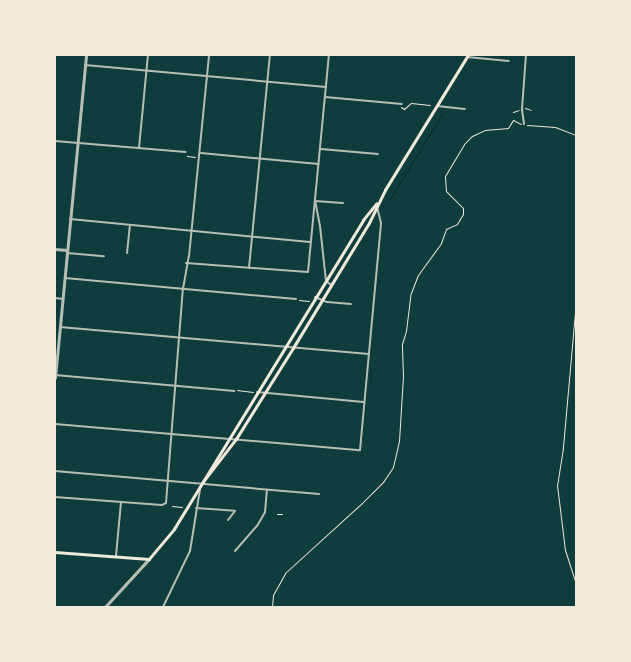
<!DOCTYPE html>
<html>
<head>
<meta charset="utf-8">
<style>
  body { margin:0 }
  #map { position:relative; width:631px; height:662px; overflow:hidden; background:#0f3d3e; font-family:Rubik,sans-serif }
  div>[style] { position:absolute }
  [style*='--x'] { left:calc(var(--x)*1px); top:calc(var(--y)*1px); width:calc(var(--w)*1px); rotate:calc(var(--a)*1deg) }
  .stream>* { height:1px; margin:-0.5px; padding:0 0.5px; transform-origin:0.5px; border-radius:0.5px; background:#0a2a2b }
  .path>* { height:1px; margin:-0.5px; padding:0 0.5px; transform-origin:0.5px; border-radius:0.5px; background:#f1e9da }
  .minor>* { height:2px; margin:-1px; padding:0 1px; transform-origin:1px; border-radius:1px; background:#b8beb3 }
  .tertiary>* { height:2.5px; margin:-1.25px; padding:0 1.25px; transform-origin:1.25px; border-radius:1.25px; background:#b8beb3 }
  .secondary>* { height:2.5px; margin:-1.25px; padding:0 1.25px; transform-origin:1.25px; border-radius:1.25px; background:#f1e9da }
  span { translate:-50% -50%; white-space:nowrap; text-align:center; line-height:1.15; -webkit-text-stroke:5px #f1e9da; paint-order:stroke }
  .frame { position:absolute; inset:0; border:56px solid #f1e9da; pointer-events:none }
</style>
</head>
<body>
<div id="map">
  <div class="stream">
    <div style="--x:390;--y:199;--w:100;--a:-58.5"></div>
    <div style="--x:370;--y:367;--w:16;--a:86"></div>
  </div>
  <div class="path">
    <div style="--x:401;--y:107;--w:4;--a:34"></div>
    <div style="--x:404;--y:109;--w:9;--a:-41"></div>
    <div style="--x:411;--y:103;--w:19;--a:6"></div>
    <div style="--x:525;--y:108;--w:6;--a:18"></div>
    <div style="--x:513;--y:112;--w:6;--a:-18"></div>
    <div style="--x:527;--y:125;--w:28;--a:4"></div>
    <div style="--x:555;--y:127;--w:22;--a:21"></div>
    <div style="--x:187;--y:156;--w:8;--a:7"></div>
    <div style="--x:299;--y:300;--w:10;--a:6"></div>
    <div style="--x:576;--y:301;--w:148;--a:95.1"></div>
    <div style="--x:563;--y:448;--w:37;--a:99"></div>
    <div style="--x:557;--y:485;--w:65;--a:83"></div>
    <div style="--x:565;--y:550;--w:35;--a:72"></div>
    <div style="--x:237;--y:390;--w:16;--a:7"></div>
    <div style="--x:172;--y:506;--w:10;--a:6"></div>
    <div style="--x:277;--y:514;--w:5;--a:0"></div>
    <div style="--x:272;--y:607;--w:12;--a:-85"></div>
    <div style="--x:273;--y:595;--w:25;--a:-61"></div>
    <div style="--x:285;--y:573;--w:104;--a:-42.3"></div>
    <div style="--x:362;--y:503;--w:30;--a:-45"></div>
    <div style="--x:383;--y:482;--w:18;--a:-56"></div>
    <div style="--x:393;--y:467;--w:27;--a:-77"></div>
    <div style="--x:399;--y:441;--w:65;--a:-86.5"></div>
    <div style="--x:403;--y:376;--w:32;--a:-92"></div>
    <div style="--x:402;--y:344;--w:14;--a:-73"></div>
    <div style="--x:406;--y:331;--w:38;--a:-83"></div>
    <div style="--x:411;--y:293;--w:19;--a:-69"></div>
    <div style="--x:418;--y:275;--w:39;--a:-54"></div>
    <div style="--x:441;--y:243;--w:15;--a:-70"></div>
    <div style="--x:446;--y:229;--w:12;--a:-24"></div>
    <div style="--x:457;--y:224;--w:12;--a:-59"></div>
    <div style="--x:463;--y:214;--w:6;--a:-90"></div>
    <div style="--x:463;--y:208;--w:24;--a:-135"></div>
    <div style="--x:446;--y:191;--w:15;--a:-94"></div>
    <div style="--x:445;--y:176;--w:37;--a:-59"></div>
    <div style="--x:464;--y:144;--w:11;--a:-45"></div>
    <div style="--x:472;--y:136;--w:14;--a:-25"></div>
    <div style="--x:485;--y:130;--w:23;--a:-5"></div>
    <div style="--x:508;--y:128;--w:9;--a:-58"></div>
    <div style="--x:513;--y:120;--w:9;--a:27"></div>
  </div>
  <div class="minor">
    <div style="--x:467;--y:57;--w:42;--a:5.4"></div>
    <div style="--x:85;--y:65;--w:242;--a:5.2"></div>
    <div style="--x:325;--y:97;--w:77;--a:5.2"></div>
    <div style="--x:437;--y:106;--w:28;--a:6"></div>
    <div style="--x:524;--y:124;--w:15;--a:-98"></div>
    <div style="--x:522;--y:109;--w:54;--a:-85.8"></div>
    <div style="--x:55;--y:141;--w:131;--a:4.8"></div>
    <div style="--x:139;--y:148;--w:93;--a:-84.5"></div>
    <div style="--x:321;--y:149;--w:57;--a:5"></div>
    <div style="--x:201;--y:153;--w:118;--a:5.4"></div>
    <div style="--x:70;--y:219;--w:241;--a:5.5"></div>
    <div style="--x:67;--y:253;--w:37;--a:5"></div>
    <div style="--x:127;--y:253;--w:27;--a:-84"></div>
    <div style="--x:186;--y:263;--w:122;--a:4.2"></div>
    <div style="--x:308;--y:272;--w:218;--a:-84.5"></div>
    <div style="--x:249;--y:268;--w:214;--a:-84.4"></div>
    <div style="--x:65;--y:278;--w:232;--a:5.2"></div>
    <div style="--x:331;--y:285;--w:6;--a:-141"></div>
    <div style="--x:326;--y:281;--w:55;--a:-96.2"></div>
    <div style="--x:320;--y:226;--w:25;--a:-101"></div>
    <div style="--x:315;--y:201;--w:28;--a:4"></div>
    <div style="--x:315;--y:297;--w:13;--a:23"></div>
    <div style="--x:327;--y:302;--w:24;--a:5"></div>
    <div style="--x:55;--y:298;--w:8;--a:7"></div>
    <div style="--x:60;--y:327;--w:310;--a:5"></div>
    <div style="--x:55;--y:375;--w:180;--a:5.1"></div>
    <div style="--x:257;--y:392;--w:107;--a:5.3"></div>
    <div style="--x:55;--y:424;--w:306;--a:4.9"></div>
    <div style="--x:360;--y:450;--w:228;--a:-84.7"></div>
    <div style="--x:381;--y:223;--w:16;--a:-104"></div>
    <div style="--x:55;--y:471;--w:265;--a:5"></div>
    <div style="--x:55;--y:497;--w:107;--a:4.3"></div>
    <div style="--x:162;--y:505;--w:4;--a:-27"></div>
    <div style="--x:166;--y:503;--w:215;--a:-85.5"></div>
    <div style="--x:183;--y:289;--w:34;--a:-80"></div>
    <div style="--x:189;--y:256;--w:202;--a:-84.3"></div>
    <div style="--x:196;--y:508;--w:39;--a:4"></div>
    <div style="--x:228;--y:520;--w:11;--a:-52"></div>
    <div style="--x:235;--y:551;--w:33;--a:-49"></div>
    <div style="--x:257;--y:526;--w:16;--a:-60"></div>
    <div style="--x:265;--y:512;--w:22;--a:-85"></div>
    <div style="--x:116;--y:556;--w:54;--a:-84.7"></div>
    <div style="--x:163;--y:607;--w:62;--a:-64.3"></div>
    <div style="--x:190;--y:551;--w:63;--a:-80.8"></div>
  </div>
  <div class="tertiary">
    <div style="--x:55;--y:249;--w:12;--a:5"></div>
    <div style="--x:55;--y:378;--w:324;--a:-84.5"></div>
    <div style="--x:105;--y:607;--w:65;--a:-47.5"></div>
  </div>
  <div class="secondary">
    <div style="--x:202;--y:483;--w:56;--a:-52.3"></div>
    <div style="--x:236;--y:439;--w:107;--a:-57.9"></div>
    <div style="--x:293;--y:348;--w:146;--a:-58.7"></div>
    <div style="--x:369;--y:223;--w:37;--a:-64"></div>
    <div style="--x:385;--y:190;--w:158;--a:-58.4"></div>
    <div style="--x:55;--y:552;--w:94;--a:4.3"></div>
    <div style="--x:149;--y:559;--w:39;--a:-50"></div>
    <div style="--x:174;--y:529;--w:362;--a:-58.5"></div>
    <div style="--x:363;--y:220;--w:21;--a:-51"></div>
  </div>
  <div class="frame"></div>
</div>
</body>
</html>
